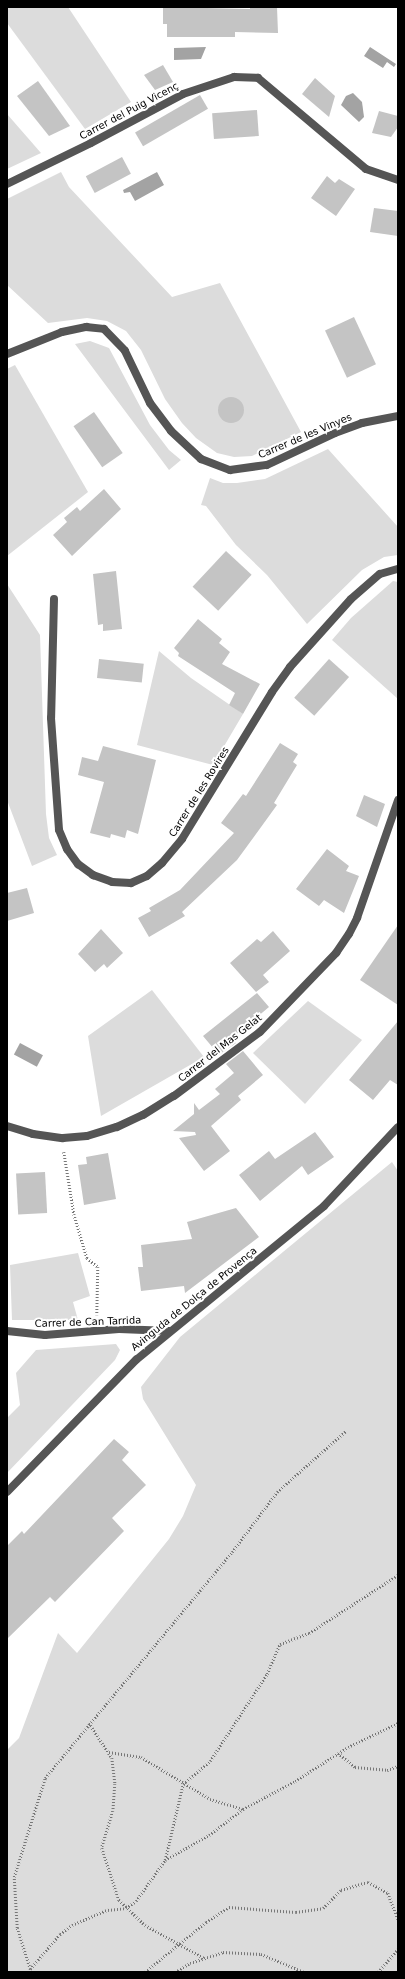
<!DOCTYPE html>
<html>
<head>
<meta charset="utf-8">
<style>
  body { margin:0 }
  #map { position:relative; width:405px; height:1979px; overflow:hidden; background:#fff; font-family:"DejaVu Sans",sans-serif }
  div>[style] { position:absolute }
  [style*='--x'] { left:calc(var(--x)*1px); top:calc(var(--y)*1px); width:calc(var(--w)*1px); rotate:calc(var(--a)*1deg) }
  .green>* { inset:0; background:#dcdcdc }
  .water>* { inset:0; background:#a3a3a3; transform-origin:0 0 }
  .building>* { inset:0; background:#c4c4c4; transform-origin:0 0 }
  .round { border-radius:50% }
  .path>* { height:2.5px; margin-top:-1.25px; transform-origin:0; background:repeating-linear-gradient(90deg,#777 0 1px,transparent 0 3px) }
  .minor>* { height:8px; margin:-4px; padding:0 4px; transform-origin:4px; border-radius:4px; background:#555 }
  span { translate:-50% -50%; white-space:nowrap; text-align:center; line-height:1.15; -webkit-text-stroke:4px #fff; paint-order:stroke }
  .street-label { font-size:10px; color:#000 }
  .frame { position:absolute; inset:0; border:8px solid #000; pointer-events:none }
</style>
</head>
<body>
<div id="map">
  <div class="green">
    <div style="clip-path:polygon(7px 7px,68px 7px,131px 102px,85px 129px,7px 23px)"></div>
    <div style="clip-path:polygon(7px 114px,41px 153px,7px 169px)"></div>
    <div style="clip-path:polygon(61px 172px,69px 187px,172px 297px,220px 283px,301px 432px,252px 456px,234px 457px,217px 453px,196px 438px,182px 423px,165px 399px,141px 350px,126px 331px,107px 321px,87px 318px,48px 323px,7px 285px,7px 199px)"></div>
    <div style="clip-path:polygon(90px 341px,109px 348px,150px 425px,169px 450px,181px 460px,169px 470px,75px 344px)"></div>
    <div style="clip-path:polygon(15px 365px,88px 492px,7px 556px,7px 369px)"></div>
    <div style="clip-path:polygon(328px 449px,398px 527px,398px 555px,384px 557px,362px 570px,307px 624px,267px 575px,236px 545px,206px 506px,201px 505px,210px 478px,223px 483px,237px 483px,265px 479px)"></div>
    <div style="clip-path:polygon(393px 581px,398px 582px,398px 699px,332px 640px,351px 618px)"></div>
    <div style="clip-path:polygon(7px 584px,40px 635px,46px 814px,49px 838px,57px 855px,32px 866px,7px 800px)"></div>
    <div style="clip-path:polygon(159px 651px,191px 678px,243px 714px,213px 765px,137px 745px)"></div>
    <div style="clip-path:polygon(152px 990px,204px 1057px,101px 1116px,88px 1036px)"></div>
    <div style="clip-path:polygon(308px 1001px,362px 1040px,305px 1104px,253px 1053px)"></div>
    <div style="clip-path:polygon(392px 1162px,398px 1171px,398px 1972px,7px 1972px,7px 1750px,19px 1738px,58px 1633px,77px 1653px,169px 1539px,183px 1516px,196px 1485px,143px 1399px,141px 1387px,180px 1337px)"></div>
    <div style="clip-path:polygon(78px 1253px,90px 1296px,73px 1302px,78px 1320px,12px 1320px,10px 1265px)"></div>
    <div style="clip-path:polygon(116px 1344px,120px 1350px,115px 1360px,7px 1473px,7px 1418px,20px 1405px,16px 1373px,36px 1350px)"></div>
  </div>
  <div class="water">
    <div style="clip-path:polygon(206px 47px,201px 59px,174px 60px,174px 48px)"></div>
    <div style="clip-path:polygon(370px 47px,396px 64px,394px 67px,387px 62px,383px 68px,364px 56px)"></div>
    <div style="clip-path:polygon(353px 93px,362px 102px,364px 117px,359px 122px,341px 105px,346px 96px)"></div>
    <div style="clip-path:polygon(157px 172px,164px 185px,135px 201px,130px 192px,124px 193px,123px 190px)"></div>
    <div style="left:20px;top:1043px;width:26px;height:13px;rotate:28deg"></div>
  </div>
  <div class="building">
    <div style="clip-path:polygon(163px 7px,250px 9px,250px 7px,277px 7px,278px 33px,235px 32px,235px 37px,167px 37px,167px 24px,163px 24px)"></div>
    <div style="clip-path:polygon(163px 65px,173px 82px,155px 90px,144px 75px)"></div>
    <div style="clip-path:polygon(315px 78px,335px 96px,329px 117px,302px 94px)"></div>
    <div style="clip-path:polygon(38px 81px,70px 126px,49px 136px,17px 96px)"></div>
    <div style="left:200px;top:95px;width:16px;height:75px;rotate:60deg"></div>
    <div style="left:257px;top:110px;width:26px;height:45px;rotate:86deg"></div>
    <div style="clip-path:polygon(379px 111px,398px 116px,398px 127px,391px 137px,372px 133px)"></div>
    <div style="left:122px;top:157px;width:19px;height:41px;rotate:62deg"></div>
    <div style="clip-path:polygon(327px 176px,335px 183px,339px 179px,355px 189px,336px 216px,311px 198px)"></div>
    <div style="clip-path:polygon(374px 208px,398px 211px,398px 236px,370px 232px)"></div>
    <div style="left:354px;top:317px;width:52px;height:32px;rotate:65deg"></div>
    <div class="round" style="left:218px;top:397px;width:26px;height:26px"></div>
    <div style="left:94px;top:412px;width:50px;height:25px;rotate:55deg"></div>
    <div style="clip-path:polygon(104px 489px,121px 509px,72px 556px,53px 535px,67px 522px,64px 518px,77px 507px,80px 511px)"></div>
    <div style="left:226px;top:551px;width:35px;height:49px;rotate:43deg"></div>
    <div style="clip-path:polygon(116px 571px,122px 629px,103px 631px,103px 624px,98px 625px,93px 574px)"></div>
    <div style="clip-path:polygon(198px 619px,222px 639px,219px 643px,230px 652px,222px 664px,260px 684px,243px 714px,229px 705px,235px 693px,178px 656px,179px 653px,174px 648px)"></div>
    <div style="left:99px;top:659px;width:45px;height:19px;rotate:6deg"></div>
    <div style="left:329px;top:659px;width:27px;height:52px;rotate:42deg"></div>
    <div style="clip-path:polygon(280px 743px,298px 754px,293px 762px,297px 765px,274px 803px,277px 805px,237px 860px,182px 912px,185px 916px,149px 937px,138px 918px,151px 911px,149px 908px,180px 890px,234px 833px,221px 823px,243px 794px,246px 796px)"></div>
    <div style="clip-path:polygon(103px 746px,156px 760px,138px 834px,127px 830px,125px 838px,111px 834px,110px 838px,90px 833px,104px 782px,78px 775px,82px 757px,98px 761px)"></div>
    <div style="clip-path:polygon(364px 795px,385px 804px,377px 827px,356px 816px)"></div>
    <div style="clip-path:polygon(327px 849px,349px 866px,346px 871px,359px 876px,344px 913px,324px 900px,319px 906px,296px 889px)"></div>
    <div style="clip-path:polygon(27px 888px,34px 913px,7px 921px,7px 893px)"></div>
    <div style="clip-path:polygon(398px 925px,398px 1005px,360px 980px)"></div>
    <div style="clip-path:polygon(101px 929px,123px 953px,107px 968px,104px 964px,95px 972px,78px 954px)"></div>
    <div style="clip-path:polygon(273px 931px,290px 951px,263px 975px,269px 982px,256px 992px,230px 963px,257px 939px,261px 942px)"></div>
    <div style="clip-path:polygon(257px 993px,269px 1007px,232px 1038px,236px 1043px,219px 1055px,203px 1036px)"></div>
    <div style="clip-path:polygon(398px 1021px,398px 1085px,390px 1080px,373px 1100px,349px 1080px)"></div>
    <div style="clip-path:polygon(243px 1051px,263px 1075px,238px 1096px,241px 1100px,211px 1126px,230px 1151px,204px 1171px,179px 1138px,196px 1135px,195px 1132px,173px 1131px,194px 1114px,194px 1103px,199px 1110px,220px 1094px,215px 1089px,234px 1073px,226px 1064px)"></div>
    <div style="clip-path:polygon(315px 1132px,334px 1157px,308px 1175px,302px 1166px,260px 1201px,239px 1175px,269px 1151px,275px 1159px)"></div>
    <div style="clip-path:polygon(108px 1153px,116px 1199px,84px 1205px,78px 1165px,87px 1164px,86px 1157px)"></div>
    <div style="left:45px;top:1172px;width:41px;height:29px;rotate:87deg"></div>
    <div style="clip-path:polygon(236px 1208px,259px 1237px,185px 1293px,184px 1286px,141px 1291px,138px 1267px,143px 1267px,141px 1245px,192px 1239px,187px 1222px)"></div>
    <div style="clip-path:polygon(114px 1439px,129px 1452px,122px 1460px,146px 1485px,112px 1518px,124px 1531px,55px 1602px,50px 1597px,7px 1639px,7px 1546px,22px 1531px,24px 1534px)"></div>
  </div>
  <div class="path">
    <div style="--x:64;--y:1152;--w:63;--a:80.8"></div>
    <div style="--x:74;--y:1214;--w:46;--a:73.5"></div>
    <div style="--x:87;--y:1258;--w:14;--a:39"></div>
    <div style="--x:98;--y:1267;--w:48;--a:91.2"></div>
    <div style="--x:89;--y:1723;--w:42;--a:56.7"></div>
    <div style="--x:112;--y:1758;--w:26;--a:83"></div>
    <div style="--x:115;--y:1784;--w:27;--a:94"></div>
    <div style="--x:113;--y:1811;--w:39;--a:107"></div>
    <div style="--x:102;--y:1848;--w:55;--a:71.9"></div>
    <div style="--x:119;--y:1900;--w:36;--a:44"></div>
    <div style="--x:145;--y:1925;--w:68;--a:29.2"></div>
    <div style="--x:109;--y:1752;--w:32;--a:9"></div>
    <div style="--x:141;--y:1757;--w:81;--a:31.3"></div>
    <div style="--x:210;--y:1799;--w:34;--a:17"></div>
    <div style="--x:338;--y:1753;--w:22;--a:39"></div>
    <div style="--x:355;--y:1767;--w:32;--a:5"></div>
    <div style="--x:387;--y:1770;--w:12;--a:-20"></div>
    <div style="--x:165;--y:1860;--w:78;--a:-76.7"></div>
    <div style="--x:183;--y:1784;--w:35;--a:-40"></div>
    <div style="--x:210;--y:1761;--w:104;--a:-56.8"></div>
    <div style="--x:267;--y:1674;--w:33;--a:-67"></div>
    <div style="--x:280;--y:1644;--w:31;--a:-21"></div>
    <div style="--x:309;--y:1633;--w:106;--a:-33.1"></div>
    <div style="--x:30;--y:1969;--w:46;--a:-49.4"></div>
    <div style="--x:60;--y:1934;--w:15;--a:-37"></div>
    <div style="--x:72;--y:1925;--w:39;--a:-23"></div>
    <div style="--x:108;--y:1910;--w:18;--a:-6"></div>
    <div style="--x:126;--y:1908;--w:12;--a:-35"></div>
    <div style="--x:136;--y:1901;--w:50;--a:-54.7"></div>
    <div style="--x:165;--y:1860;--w:51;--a:-29.6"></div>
    <div style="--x:209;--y:1835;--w:43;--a:-37.4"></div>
    <div style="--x:243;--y:1809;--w:59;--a:-28.3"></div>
    <div style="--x:295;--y:1781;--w:63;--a:-32.7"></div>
    <div style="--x:348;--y:1747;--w:55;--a:-25.6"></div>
    <div style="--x:31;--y:1972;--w:46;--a:-107.7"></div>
    <div style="--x:17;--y:1928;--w:51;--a:-93.4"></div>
    <div style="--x:14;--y:1877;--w:104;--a:-72.6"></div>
    <div style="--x:45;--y:1778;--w:293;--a:-50.4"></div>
    <div style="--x:232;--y:1552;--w:75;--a:-53.1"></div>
    <div style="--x:277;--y:1492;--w:92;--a:-41.5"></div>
    <div style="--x:145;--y:1972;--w:79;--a:-39.3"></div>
    <div style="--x:206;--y:1922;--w:27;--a:-33"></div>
    <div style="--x:229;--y:1907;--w:67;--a:4.3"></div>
    <div style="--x:296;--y:1912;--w:27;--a:-8"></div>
    <div style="--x:323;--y:1908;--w:25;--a:-45"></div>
    <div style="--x:341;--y:1890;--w:28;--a:-17"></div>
    <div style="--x:368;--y:1882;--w:23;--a:29"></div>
    <div style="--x:388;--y:1893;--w:28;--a:69"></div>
    <div style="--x:175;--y:1972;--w:17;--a:-31"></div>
    <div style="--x:190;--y:1963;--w:35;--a:-18"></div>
    <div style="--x:223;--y:1952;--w:38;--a:3"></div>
    <div style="--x:261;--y:1954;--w:47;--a:22.7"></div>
    <div style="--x:378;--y:1972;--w:30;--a:-49"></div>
  </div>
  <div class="minor">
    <div style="--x:7;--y:184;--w:93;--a:-26"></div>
    <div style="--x:91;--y:143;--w:104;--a:-28"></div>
    <div style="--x:183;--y:94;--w:54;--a:-18.4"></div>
    <div style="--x:234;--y:77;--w:24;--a:2"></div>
    <div style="--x:258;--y:78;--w:141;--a:40.1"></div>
    <div style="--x:366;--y:169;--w:34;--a:19"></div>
    <div style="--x:7;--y:354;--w:59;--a:-21.8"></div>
    <div style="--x:62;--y:332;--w:25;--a:-12"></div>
    <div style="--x:86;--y:327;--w:18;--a:6"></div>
    <div style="--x:104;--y:329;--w:30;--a:46"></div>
    <div style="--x:125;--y:351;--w:58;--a:64.3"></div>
    <div style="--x:150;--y:403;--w:35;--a:53"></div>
    <div style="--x:171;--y:431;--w:41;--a:43"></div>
    <div style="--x:201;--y:459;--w:31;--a:21"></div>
    <div style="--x:230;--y:470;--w:37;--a:-8"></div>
    <div style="--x:267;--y:465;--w:75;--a:-25.2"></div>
    <div style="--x:335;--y:433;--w:29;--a:-20"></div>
    <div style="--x:362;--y:423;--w:37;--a:-11"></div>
    <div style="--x:54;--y:599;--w:119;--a:91.4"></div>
    <div style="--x:51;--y:718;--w:112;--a:85.9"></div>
    <div style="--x:59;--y:830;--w:21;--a:67"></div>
    <div style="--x:67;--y:849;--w:19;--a:54"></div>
    <div style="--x:78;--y:864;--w:19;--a:36"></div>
    <div style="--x:93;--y:875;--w:20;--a:20"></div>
    <div style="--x:112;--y:882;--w:19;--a:3"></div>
    <div style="--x:131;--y:883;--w:17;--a:-24"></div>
    <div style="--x:147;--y:876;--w:20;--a:-41"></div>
    <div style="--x:162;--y:863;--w:31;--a:-50"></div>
    <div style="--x:182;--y:839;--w:172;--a:-58.5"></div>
    <div style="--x:272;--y:692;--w:31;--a:-54"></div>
    <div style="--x:290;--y:667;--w:91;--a:-48.1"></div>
    <div style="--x:351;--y:599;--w:38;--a:-41"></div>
    <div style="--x:380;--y:574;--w:19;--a:-16"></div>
    <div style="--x:7;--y:1126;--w:27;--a:17"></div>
    <div style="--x:33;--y:1134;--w:30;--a:8"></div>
    <div style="--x:63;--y:1138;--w:24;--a:-5"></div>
    <div style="--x:87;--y:1136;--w:31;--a:-17"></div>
    <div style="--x:117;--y:1127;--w:29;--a:-25"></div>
    <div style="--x:143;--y:1115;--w:36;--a:-32"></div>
    <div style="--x:174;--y:1096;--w:107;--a:-36.7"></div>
    <div style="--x:260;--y:1032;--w:110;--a:-46.1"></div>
    <div style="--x:336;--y:953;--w:23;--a:-56"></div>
    <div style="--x:349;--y:934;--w:18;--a:-63"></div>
    <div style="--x:357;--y:918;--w:125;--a:-70.8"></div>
    <div style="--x:7;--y:1331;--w:38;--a:6"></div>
    <div style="--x:45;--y:1335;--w:74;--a:-4.6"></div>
    <div style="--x:119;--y:1329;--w:51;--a:2.2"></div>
    <div style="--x:7;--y:1492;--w:185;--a:-45.7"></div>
    <div style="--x:136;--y:1360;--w:243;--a:-39.3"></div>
    <div style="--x:324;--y:1206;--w:108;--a:-46.9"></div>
  </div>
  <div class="street-label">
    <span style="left:129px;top:111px;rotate:-28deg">Carrer del Puig Vicenç</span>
    <span style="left:305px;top:436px;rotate:-23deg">Carrer de les Vinyes</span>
    <span style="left:199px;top:792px;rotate:-58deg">Carrer de les Rovires</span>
    <span style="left:220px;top:1048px;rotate:-38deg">Carrer del Mas Gelat</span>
    <span style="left:194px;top:1299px;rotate:-39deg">Avinguda de Dolça de Provença</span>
    <span style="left:88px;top:1322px;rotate:-2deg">Carrer de Can Tarrida</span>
  </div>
  <div class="frame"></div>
</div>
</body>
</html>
